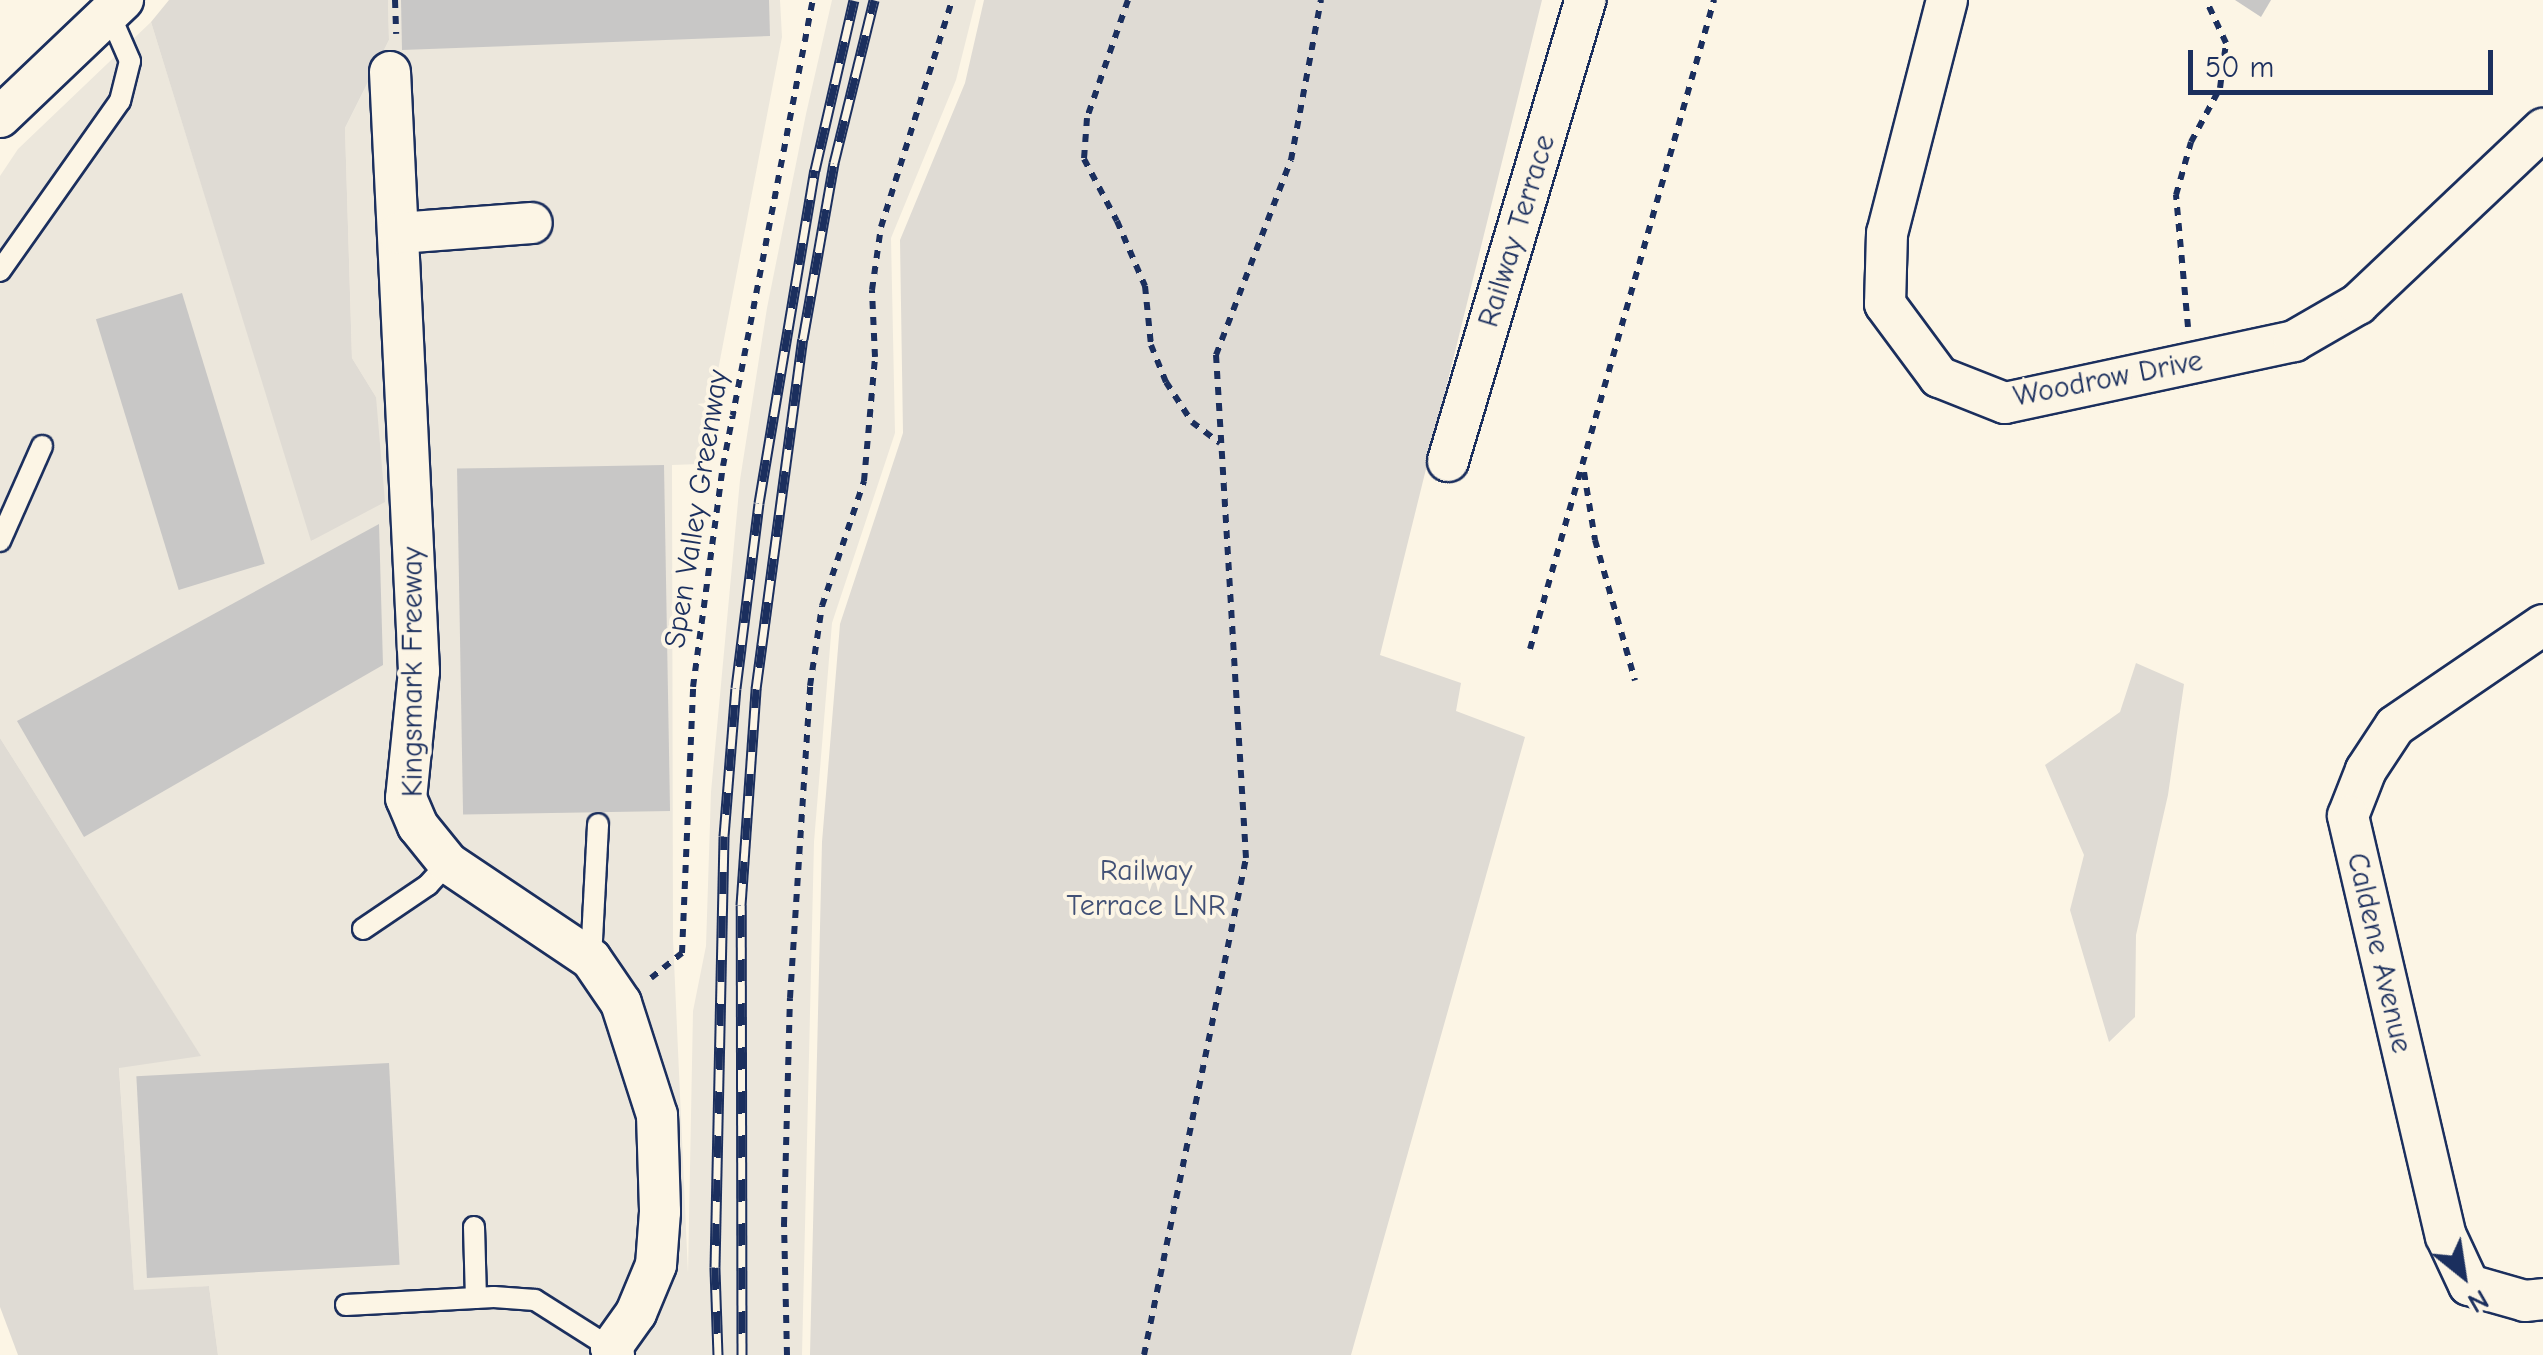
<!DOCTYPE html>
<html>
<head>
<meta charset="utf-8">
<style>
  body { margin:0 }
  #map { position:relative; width:2543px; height:1355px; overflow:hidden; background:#fcf5e5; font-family:"Comic Neue",sans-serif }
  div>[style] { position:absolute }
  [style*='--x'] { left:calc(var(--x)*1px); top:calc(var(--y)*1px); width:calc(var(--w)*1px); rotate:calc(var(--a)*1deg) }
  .built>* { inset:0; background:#ece7dc }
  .green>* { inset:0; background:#dfdbd4 }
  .building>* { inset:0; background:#c8c7c6; transform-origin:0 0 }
  .path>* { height:6px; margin-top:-3px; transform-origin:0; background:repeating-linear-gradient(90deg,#1b2f5e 0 8px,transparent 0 16px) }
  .roads { filter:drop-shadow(2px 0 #1b2f5e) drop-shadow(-2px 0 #1b2f5e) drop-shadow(0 2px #1b2f5e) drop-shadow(0 -2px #1b2f5e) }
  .service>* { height:20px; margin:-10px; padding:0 10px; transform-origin:10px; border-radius:10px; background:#fcf5e5 }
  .minor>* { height:40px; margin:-20px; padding:0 20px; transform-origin:20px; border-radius:20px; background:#fcf5e5 }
  .rail>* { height:11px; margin-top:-5.5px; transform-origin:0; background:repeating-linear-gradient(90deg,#fcf5e5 0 22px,#1b2f5e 0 44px); box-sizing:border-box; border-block:2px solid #1b2f5e }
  span { translate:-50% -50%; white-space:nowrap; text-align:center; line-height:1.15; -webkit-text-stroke:8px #fcf5e5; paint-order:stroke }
  .street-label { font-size:30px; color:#1b2f5e }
  .park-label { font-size:30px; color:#425176 }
  .north { position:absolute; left:2413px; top:1225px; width:100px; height:100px; -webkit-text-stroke:8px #fcf5e5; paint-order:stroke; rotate:150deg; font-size:28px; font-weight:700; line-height:40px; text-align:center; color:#1b2f5e }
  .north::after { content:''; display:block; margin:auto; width:35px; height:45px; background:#1b2f5e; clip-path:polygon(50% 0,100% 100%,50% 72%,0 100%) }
  .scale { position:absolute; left:2188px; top:50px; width:305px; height:45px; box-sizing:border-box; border:5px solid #1b2f5e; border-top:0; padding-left:12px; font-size:30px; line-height:35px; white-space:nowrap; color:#1b2f5e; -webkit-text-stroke:8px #fcf5e5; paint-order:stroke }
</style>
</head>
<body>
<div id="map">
  <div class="built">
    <div style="clip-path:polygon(388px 0,780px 0,782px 37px,700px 464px,672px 465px,673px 939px,688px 1273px,693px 1011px,706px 946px,711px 792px,740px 480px,767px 308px,806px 114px,832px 0,976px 0,956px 80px,891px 238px,895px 433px,832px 623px,814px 842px,802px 1355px,218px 1355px,209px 1286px,134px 1291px,119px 1067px,200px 1055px,0 738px,0 176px,18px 149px,151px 22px,312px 541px,376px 397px,352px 358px,345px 128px,389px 40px)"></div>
  </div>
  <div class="green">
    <div style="clip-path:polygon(169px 0,388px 0,389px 40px,345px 128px,352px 358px,376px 397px,385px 502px,311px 541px,151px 22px)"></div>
    <div style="clip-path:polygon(984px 0,1542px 0,1380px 655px,1461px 683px,1456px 711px,1525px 737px,1351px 1355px,810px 1355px,822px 842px,840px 624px,903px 433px,900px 240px,965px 83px)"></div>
    <div style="clip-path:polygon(2136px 663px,2184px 684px,2168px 795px,2136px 935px,2135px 1017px,2109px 1042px,2070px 910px,2084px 855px,2045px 765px,2120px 712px)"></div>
    <div style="clip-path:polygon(0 738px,201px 1056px,119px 1068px,134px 1290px,209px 1286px,218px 1355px,18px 1355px,0 1307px)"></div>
  </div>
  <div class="building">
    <div style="clip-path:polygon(401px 0,769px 0,770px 36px,402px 50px)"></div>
    <div style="clip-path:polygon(2235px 0,2271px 0,2261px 17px)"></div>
    <div style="left:182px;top:293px;width:283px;height:90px;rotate:73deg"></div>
    <div style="left:664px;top:465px;width:346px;height:207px;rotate:89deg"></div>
    <div style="clip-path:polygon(379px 524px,383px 665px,84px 837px,17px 721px)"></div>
    <div style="left:389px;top:1063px;width:202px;height:253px;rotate:87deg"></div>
  </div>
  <div class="path">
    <div style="--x:395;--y:0;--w:34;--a:88"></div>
    <div style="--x:1128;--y:0;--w:125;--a:109.2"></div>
    <div style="--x:1087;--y:118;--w:41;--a:94.2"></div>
    <div style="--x:1084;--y:159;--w:70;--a:62"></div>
    <div style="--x:1117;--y:221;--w:71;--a:66.7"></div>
    <div style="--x:1145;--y:286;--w:59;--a:84.2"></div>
    <div style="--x:1151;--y:345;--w:40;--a:68"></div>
    <div style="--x:1166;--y:382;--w:48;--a:57"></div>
    <div style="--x:1192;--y:422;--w:35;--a:37"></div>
    <div style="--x:2188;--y:327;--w:133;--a:-95.2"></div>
    <div style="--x:2176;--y:195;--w:55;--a:-74.2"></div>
    <div style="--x:2191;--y:142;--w:61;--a:-61.8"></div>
    <div style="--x:2220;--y:88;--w:45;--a:-82.4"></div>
    <div style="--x:2226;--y:43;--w:47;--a:-114.9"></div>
    <div style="--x:1584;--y:472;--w:69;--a:80.8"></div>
    <div style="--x:1595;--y:540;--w:146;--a:74.1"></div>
    <div style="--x:1530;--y:649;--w:675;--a:-74.17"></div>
    <div style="--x:651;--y:978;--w:40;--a:-39"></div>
    <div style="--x:682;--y:953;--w:266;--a:-87.6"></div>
    <div style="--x:693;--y:687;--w:223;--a:-82.3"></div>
    <div style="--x:723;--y:466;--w:475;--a:-79.1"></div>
    <div style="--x:787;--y:1355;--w:130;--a:-91.3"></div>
    <div style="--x:784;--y:1225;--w:227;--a:-88.5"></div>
    <div style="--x:790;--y:998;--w:313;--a:-86.3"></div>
    <div style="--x:810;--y:686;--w:81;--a:-81.5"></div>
    <div style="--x:822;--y:606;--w:132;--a:-71.4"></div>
    <div style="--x:864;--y:481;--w:124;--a:-84.9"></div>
    <div style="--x:875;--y:357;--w:67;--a:-92.6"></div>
    <div style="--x:872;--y:290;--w:64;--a:-81.9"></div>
    <div style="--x:881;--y:227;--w:238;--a:-72.6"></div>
    <div style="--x:1144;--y:1355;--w:507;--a:-78.4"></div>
    <div style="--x:1246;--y:858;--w:504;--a:-93.41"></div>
    <div style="--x:1216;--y:355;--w:209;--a:-69"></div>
    <div style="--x:1291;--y:160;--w:163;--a:-79.4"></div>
  </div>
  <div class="roads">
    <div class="service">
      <div style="--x:0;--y:271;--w:208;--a:-54.8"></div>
      <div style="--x:120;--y:101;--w:41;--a:-76"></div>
      <div style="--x:130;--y:61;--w:50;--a:-113.5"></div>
      <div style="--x:0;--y:541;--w:104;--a:-66.1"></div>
      <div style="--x:363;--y:929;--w:78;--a:-34.1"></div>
      <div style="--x:428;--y:885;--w:30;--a:-48"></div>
      <div style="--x:591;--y:959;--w:135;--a:-87"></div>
      <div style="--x:474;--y:1227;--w:71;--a:88.4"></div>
      <div style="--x:346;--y:1305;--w:148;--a:-3.1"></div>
      <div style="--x:494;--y:1297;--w:41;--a:4.2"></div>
      <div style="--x:535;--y:1300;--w:90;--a:32.3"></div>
    </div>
    <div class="minor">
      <div style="--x:1947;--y:0;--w:241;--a:104.4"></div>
      <div style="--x:1887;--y:233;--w:71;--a:91.6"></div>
      <div style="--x:1885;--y:304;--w:91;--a:53.5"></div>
      <div style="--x:1939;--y:377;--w:71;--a:21.5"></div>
      <div style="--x:2005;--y:403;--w:296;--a:-12.1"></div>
      <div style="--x:2294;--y:341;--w:74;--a:-30"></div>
      <div style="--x:2358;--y:304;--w:255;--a:-43.4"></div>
      <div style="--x:390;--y:72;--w:600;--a:87.23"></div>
      <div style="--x:419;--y:671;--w:128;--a:95.8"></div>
      <div style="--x:406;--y:798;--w:30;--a:67"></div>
      <div style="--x:418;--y:826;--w:48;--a:51"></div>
      <div style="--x:448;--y:863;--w:172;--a:33.9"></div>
      <div style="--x:591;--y:959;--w:53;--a:55.7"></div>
      <div style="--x:621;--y:1003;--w:118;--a:72.2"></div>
      <div style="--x:657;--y:1115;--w:97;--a:88.2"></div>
      <div style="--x:660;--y:1212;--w:53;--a:94.3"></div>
      <div style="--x:656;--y:1265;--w:52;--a:112.6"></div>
      <div style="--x:636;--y:1313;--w:43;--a:125.5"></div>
      <div style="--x:611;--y:1348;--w:8;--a:67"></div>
      <div style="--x:0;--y:117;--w:170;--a:-43.6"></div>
      <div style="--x:399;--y:233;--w:133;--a:-4.3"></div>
      <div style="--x:1448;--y:461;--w:481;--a:-73.4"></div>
      <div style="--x:2543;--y:625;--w:179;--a:145.7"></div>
      <div style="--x:2395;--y:726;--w:53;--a:123.4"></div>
      <div style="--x:2366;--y:770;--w:49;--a:111.4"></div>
      <div style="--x:2348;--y:816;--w:431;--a:76.9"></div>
      <div style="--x:2446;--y:1236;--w:54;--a:64.9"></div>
      <div style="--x:2469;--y:1285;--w:58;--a:15.9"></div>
      <div style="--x:2525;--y:1301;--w:18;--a:-6"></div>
    </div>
  </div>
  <div class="rail">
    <div style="--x:718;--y:1355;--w:88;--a:-92"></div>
    <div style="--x:715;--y:1267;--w:431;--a:-88.8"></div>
    <div style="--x:724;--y:836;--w:148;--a:-85.4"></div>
    <div style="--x:736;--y:688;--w:186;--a:-82.9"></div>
    <div style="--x:759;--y:503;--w:338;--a:-80.5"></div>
    <div style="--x:815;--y:170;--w:174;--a:-77.1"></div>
    <div style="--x:742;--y:1355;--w:450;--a:-90.1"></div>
    <div style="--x:741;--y:905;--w:217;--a:-86"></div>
    <div style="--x:756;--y:689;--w:353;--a:-82.4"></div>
    <div style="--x:803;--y:339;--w:179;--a:-80"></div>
    <div style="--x:834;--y:163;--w:168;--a:-76.2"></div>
  </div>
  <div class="street-label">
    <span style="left:1517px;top:231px;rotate:-73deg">Railway Terrace</span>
    <span style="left:2108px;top:379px;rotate:-11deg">Woodrow Drive</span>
    <span style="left:697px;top:509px;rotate:-81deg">Spen Valley Greenway</span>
    <span style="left:413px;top:672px;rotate:-90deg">Kingsmark Freeway</span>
    <span style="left:2379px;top:953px;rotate:77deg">Caldene Avenue</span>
  </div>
  <div class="park-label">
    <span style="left:1146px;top:888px">Railway<br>Terrace LNR</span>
  </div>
  <div class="north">N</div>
  <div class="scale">50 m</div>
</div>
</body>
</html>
